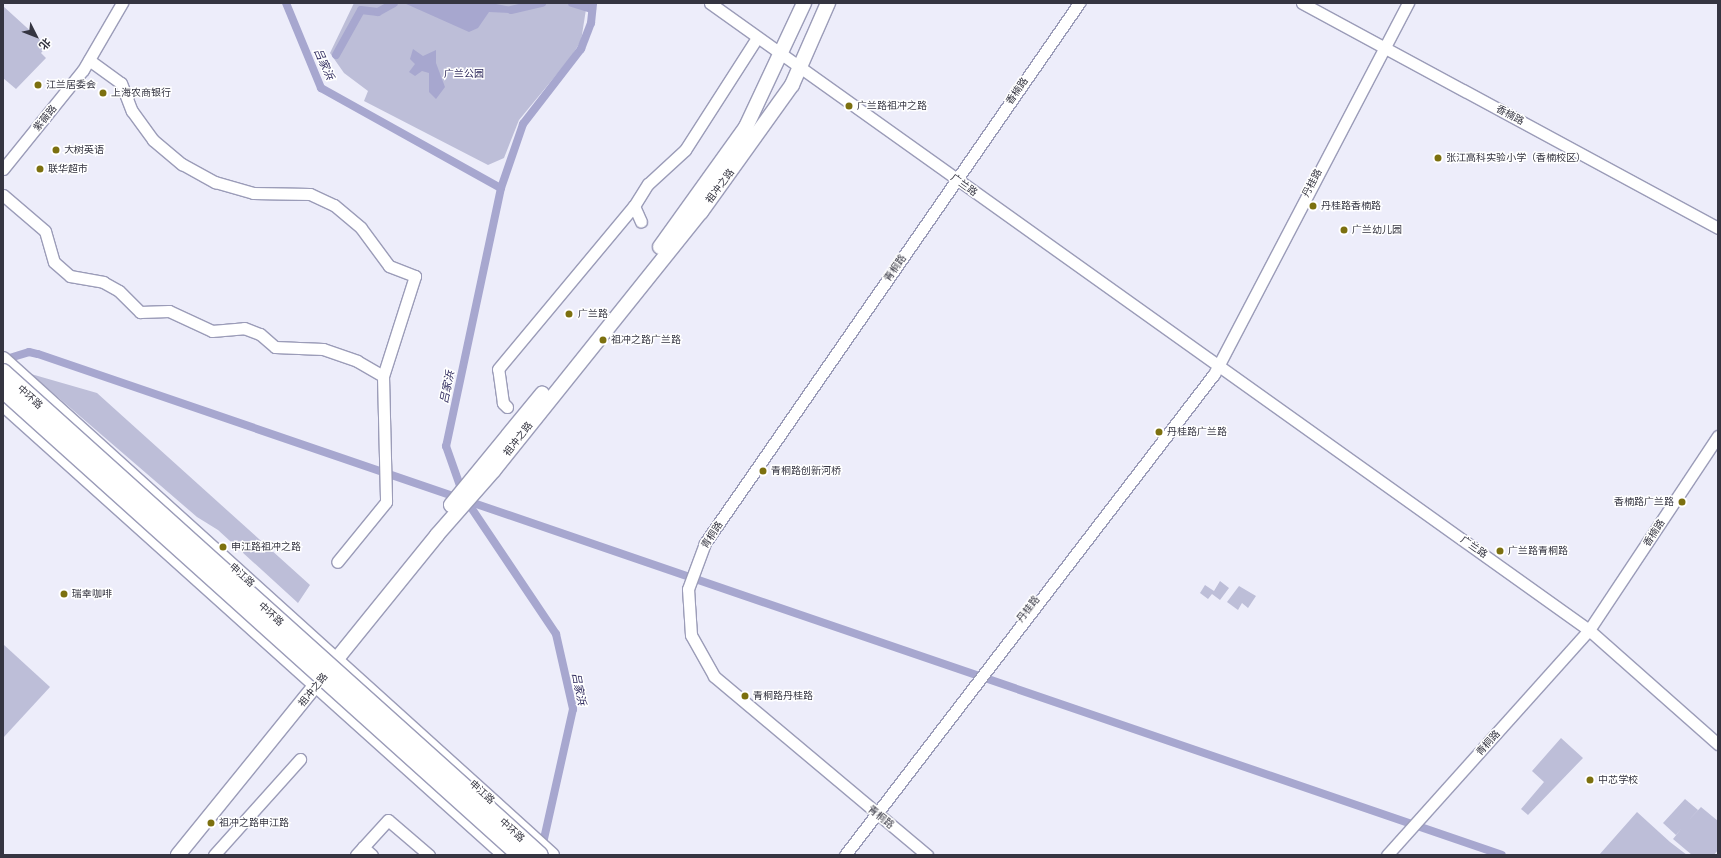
<!DOCTYPE html>
<html>
<head>
<meta charset="utf-8">
<style>
  body { margin:0 }
  #map { position:relative; width:1721px; height:858px; overflow:hidden; background:#ededfa; font-family:Arial,"Noto Sans SC",sans-serif }
  div>[style] { position:absolute }
  [style*='--x'] { left:calc(var(--x)*1px); top:calc(var(--y)*1px); width:calc(var(--w)*1px); rotate:calc(var(--a)*1deg) }
  .green>* { inset:0; background:#bdbed8 }
  .water>* { inset:0; background:#a7a7cf }
  .canal>* { height:8px; margin:-4px; padding:0 4px; transform-origin:4px; border-radius:4px; background:#a7a7cf }
  .roads { filter:drop-shadow(1px 0 #9b9cb8) drop-shadow(-1px 0 #9b9cb8) drop-shadow(0 1px #9b9cb8) drop-shadow(0 -1px #9b9cb8) }
  .minor>* { height:11px; margin:-5.5px; padding:0 5.5px; transform-origin:5.5px; border-radius:5.5px; background:#fff }
  .major>* { height:14px; margin:-7px; padding:0 7px; transform-origin:7px; border-radius:7px; background:#fff }
  .bridges { filter:drop-shadow(1px 0 #9b9cb8) drop-shadow(-1px 0 #9b9cb8) drop-shadow(0 1px #9b9cb8) drop-shadow(0 -1px #9b9cb8) }
  .highway-bridge>* { height:16px; margin:-8px; padding:0 8px; transform-origin:8px; border-radius:8px; background:#fff }
  .dots>* { width:11px; height:11px; translate:-50% -50%; box-sizing:border-box; border:2px solid #fff; border-radius:50% }
  span { translate:-50% -50%; white-space:nowrap; text-align:center; line-height:1.15; -webkit-text-stroke:3px #fff; paint-order:stroke }
  .park-label { font-size:10px; color:#2b2658 }
  .poi-label { font-size:10px; color:#353541 }
  .left { translate:0 -50%; text-align:left }
  .right { translate:-100% -50%; text-align:right }
  .street-label { font-size:10px; color:#353541 }
  .water-label { font-size:11px; color:#312c5f; font-style:italic }
  .frame { position:absolute; inset:0; border:4px solid #353541; pointer-events:none }
  .north { position:absolute; left:16px; top:16px; width:40px; height:40px; -webkit-text-stroke:3px #fff; paint-order:stroke; rotate:132deg; font-size:11px; font-weight:700; line-height:16px; text-align:center; color:#353541 }
  .north::after { content:''; display:block; margin:auto; width:14px; height:18px; background:#353541; clip-path:polygon(50% 0,100% 100%,50% 72%,0 100%) }
</style>
</head>
<body>
<div id="map">
  <div class="green">
    <div style="clip-path:polygon(354px 3px,587px 3px,581px 41px,571px 57px,519px 120px,504px 158px,488px 165px,364px 101px,368px 91px,344px 73px,330px 53px)"></div>
    <div style="clip-path:polygon(3px 6px,47px 46px,41px 53px,46px 58px,16px 89px,3px 78px)"></div>
    <div style="clip-path:polygon(31px 374px,97px 393px,310px 585px,298px 603px,218px 530px,197px 517px)"></div>
    <div style="clip-path:polygon(1220px 581px,1229px 588px,1220px 600px,1212px 594px,1208px 599px,1200px 593px,1205px 585px,1214px 591px)"></div>
    <div style="clip-path:polygon(1239px 586px,1256px 596px,1248px 608px,1242px 603px,1238px 610px,1227px 602px)"></div>
    <div style="clip-path:polygon(3px 644px,50px 687px,3px 738px)"></div>
    <div style="clip-path:polygon(1561px 738px,1583px 758px,1528px 815px,1521px 809px,1544px 782px,1532px 771px)"></div>
    <div style="clip-path:polygon(1685px 799px,1698px 810px,1687px 822px,1701px 807px,1718px 821px,1718px 850px,1714px 855px,1692px 855px,1673px 839px,1682px 828px,1676px 835px,1663px 823px)"></div>
    <div style="clip-path:polygon(1637px 812px,1670px 842px,1687px 855px,1599px 855px)"></div>
  </div>
  <div class="water">
    <div style="clip-path:polygon(404px 3px,491px 3px,511px 7px,511px 13px,489px 12px,478px 28px,469px 32px)"></div>
    <div style="clip-path:polygon(413px 49px,423px 56px,436px 50px,436px 63px,445px 87px,436px 99px,429px 92px,429px 73px,422px 71px,415px 76px,409px 72px,415px 64px,410px 59px)"></div>
  </div>
  <div class="canal">
    <div style="--x:286;--y:3;--w:92;--a:67.6"></div>
    <div style="--x:321;--y:88;--w:206;--a:29.1"></div>
    <div style="--x:501;--y:188;--w:264;--a:102"></div>
    <div style="--x:446;--y:446;--w:54;--a:70.6"></div>
    <div style="--x:464;--y:497;--w:165;--a:56.1"></div>
    <div style="--x:556;--y:634;--w:77;--a:77.2"></div>
    <div style="--x:573;--y:709;--w:142;--a:102.6"></div>
    <div style="--x:572;--y:3;--w:21;--a:17"></div>
    <div style="--x:511;--y:10;--w:32;--a:-13"></div>
    <div style="--x:336;--y:55;--w:51;--a:-60.9"></div>
    <div style="--x:361;--y:10;--w:17;--a:7"></div>
    <div style="--x:378;--y:12;--w:18;--a:-29"></div>
    <div style="--x:501;--y:188;--w:68;--a:-71"></div>
    <div style="--x:523;--y:124;--w:95;--a:-52.3"></div>
    <div style="--x:581;--y:49;--w:28;--a:-69"></div>
    <div style="--x:591;--y:23;--w:20;--a:-84"></div>
    <div style="--x:3;--y:360;--w:27;--a:-17"></div>
    <div style="--x:29;--y:352;--w:9;--a:13"></div>
    <div style="--x:38;--y:354;--w:1547;--a:18.89"></div>
  </div>
  <div class="roads">
    <div class="minor">
      <div style="--x:710;--y:3;--w:1080;--a:35.5"></div>
      <div style="--x:1589;--y:630;--w:172;--a:41.5"></div>
      <div style="--x:1302;--y:3;--w:473;--a:28.4"></div>
      <div style="--x:89;--y:60;--w:39;--a:36"></div>
      <div style="--x:121;--y:83;--w:30;--a:69"></div>
      <div style="--x:132;--y:111;--w:36;--a:54"></div>
      <div style="--x:153;--y:140;--w:38;--a:40"></div>
      <div style="--x:182;--y:164;--w:38;--a:29"></div>
      <div style="--x:215;--y:182;--w:40;--a:16"></div>
      <div style="--x:253;--y:193;--w:57;--a:1"></div>
      <div style="--x:310;--y:194;--w:26;--a:25"></div>
      <div style="--x:334;--y:205;--w:35;--a:40"></div>
      <div style="--x:361;--y:228;--w:47;--a:53.6"></div>
      <div style="--x:389;--y:266;--w:28;--a:21"></div>
      <div style="--x:415;--y:276;--w:105;--a:107.7"></div>
      <div style="--x:383;--y:376;--w:126;--a:88.6"></div>
      <div style="--x:386;--y:502;--w:77;--a:129.2"></div>
      <div style="--x:3;--y:169;--w:127;--a:-51.1"></div>
      <div style="--x:83;--y:70;--w:78;--a:-59.8"></div>
      <div style="--x:3;--y:195;--w:55;--a:40.6"></div>
      <div style="--x:45;--y:231;--w:32;--a:74"></div>
      <div style="--x:54;--y:262;--w:21;--a:41"></div>
      <div style="--x:70;--y:276;--w:34;--a:10"></div>
      <div style="--x:103;--y:282;--w:18;--a:29"></div>
      <div style="--x:119;--y:291;--w:30;--a:45"></div>
      <div style="--x:140;--y:312;--w:29;--a:-2"></div>
      <div style="--x:169;--y:311;--w:47;--a:24.9"></div>
      <div style="--x:212;--y:331;--w:32;--a:-5"></div>
      <div style="--x:244;--y:328;--w:17;--a:21"></div>
      <div style="--x:260;--y:334;--w:20;--a:41"></div>
      <div style="--x:275;--y:347;--w:48;--a:2.4"></div>
      <div style="--x:323;--y:349;--w:36;--a:19"></div>
      <div style="--x:357;--y:361;--w:30;--a:30"></div>
      <div style="--x:634;--y:206;--w:17;--a:66"></div>
      <div style="--x:507;--y:407;--w:6;--a:-135"></div>
      <div style="--x:503;--y:403;--w:34;--a:-98"></div>
      <div style="--x:498;--y:369;--w:212;--a:-50.2"></div>
      <div style="--x:634;--y:206;--w:26;--a:-58"></div>
      <div style="--x:648;--y:184;--w:50;--a:-42.6"></div>
      <div style="--x:685;--y:150;--w:133;--a:-57.3"></div>
      <div style="--x:363;--y:847;--w:12;--a:42"></div>
      <div style="--x:214;--y:855;--w:129;--a:-48.1"></div>
      <div style="--x:356;--y:855;--w:47;--a:-47.6"></div>
      <div style="--x:388;--y:820;--w:54;--a:40.5"></div>
      <div style="--x:845;--y:855;--w:606;--a:-52.51"></div>
      <div style="--x:1214;--y:374;--w:419;--a:-62.4"></div>
      <div style="--x:927;--y:855;--w:278;--a:-140"></div>
      <div style="--x:714;--y:676;--w:47;--a:-119.3"></div>
      <div style="--x:691;--y:635;--w:46;--a:-93.7"></div>
      <div style="--x:688;--y:589;--w:49;--a:-69.7"></div>
      <div style="--x:705;--y:543;--w:657;--a:-55.29"></div>
      <div style="--x:1387;--y:855;--w:302;--a:-48.1"></div>
      <div style="--x:1589;--y:630;--w:233;--a:-56.4"></div>
    </div>
    <div class="major">
      <div style="--x:660;--y:247;--w:148;--a:-54.4"></div>
      <div style="--x:746;--y:127;--w:137;--a:-64.9"></div>
      <div style="--x:3;--y:359;--w:740;--a:42.1"></div>
      <div style="--x:3;--y:404;--w:675;--a:41.94"></div>
      <div style="--x:451;--y:505;--w:144;--a:-50.7"></div>
      <div style="--x:178;--y:855;--w:412;--a:-51"></div>
      <div style="--x:437;--y:535;--w:86;--a:-48.8"></div>
      <div style="--x:494;--y:470;--w:331;--a:-51.3"></div>
      <div style="--x:701;--y:212;--w:156;--a:-54.4"></div>
      <div style="--x:792;--y:85;--w:90;--a:-66.3"></div>
    </div>
  </div>
  <div class="bridges">
    <div class="highway-bridge">
      <div style="--x:3;--y:372;--w:722;--a:41.97"></div>
      <div style="--x:3;--y:390;--w:695;--a:41.97"></div>
    </div>
  </div>
  <div class="dots">
    <div style="left:38px;top:85px;background:#7c700f"></div>
    <div style="left:103px;top:93px;background:#7c700f"></div>
    <div style="left:849px;top:106px;background:#7c700f"></div>
    <div style="left:56px;top:150px;background:#7c700f"></div>
    <div style="left:1438px;top:158px;background:#7c700f"></div>
    <div style="left:40px;top:169px;background:#7c700f"></div>
    <div style="left:1313px;top:206px;background:#7c700f"></div>
    <div style="left:1344px;top:230px;background:#7c700f"></div>
    <div style="left:569px;top:314px;background:#7c700f"></div>
    <div style="left:603px;top:340px;background:#7c700f"></div>
    <div style="left:1159px;top:432px;background:#7c700f"></div>
    <div style="left:763px;top:471px;background:#7c700f"></div>
    <div style="left:1682px;top:502px;background:#7c700f"></div>
    <div style="left:223px;top:547px;background:#7c700f"></div>
    <div style="left:1500px;top:551px;background:#7c700f"></div>
    <div style="left:64px;top:594px;background:#7c700f"></div>
    <div style="left:745px;top:696px;background:#7c700f"></div>
    <div style="left:1590px;top:780px;background:#7c700f"></div>
    <div style="left:211px;top:823px;background:#7c700f"></div>
  </div>
  <div class="park-label">
    <span style="left:464px;top:74px">广兰公园</span>
  </div>
  <div class="poi-label">
    <span class="left" style="left:46px;top:85px">江兰居委会</span>
    <span class="left" style="left:111px;top:93px">上海农商银行</span>
    <span class="left" style="left:857px;top:106px">广兰路祖冲之路</span>
    <span class="left" style="left:64px;top:150px">大树英语</span>
    <span class="left" style="left:1446px;top:158px">张江高科实验小学（香楠校区）</span>
    <span class="left" style="left:48px;top:169px">联华超市</span>
    <span class="left" style="left:1321px;top:206px">丹桂路香楠路</span>
    <span class="left" style="left:1352px;top:230px">广兰幼儿园</span>
    <span class="left" style="left:578px;top:314px">广兰路</span>
    <span class="left" style="left:611px;top:340px">祖冲之路广兰路</span>
    <span class="left" style="left:1167px;top:432px">丹桂路广兰路</span>
    <span class="left" style="left:771px;top:471px">青桐路创新河桥</span>
    <span class="right" style="left:1674px;top:502px">香楠路广兰路</span>
    <span class="left" style="left:231px;top:547px">申江路祖冲之路</span>
    <span class="left" style="left:1508px;top:551px">广兰路青桐路</span>
    <span class="left" style="left:72px;top:594px">瑞幸咖啡</span>
    <span class="left" style="left:753px;top:696px">青桐路丹桂路</span>
    <span class="left" style="left:1598px;top:780px">中芯学校</span>
    <span class="left" style="left:219px;top:823px">祖冲之路申江路</span>
  </div>
  <div class="street-label">
    <span style="left:1017px;top:91px;rotate:-55deg">香楠路</span>
    <span style="left:1510px;top:115px;rotate:28deg">香楠路</span>
    <span style="left:45px;top:118px;rotate:-51deg">紫薇路</span>
    <span style="left:1312px;top:183px;rotate:-62deg">丹桂路</span>
    <span style="left:964px;top:185px;rotate:36deg">广兰路</span>
    <span style="left:720px;top:186px;rotate:-53deg">祖冲之路</span>
    <span style="left:895px;top:268px;rotate:-55deg">青桐路</span>
    <span style="left:30px;top:397px;rotate:42deg">中环路</span>
    <span style="left:518px;top:439px;rotate:-52deg">祖冲之路</span>
    <span style="left:1654px;top:533px;rotate:-57deg">香楠路</span>
    <span style="left:712px;top:535px;rotate:-57deg">青桐路</span>
    <span style="left:1474px;top:547px;rotate:35deg">广兰路</span>
    <span style="left:242px;top:575px;rotate:42deg">申江路</span>
    <span style="left:1028px;top:609px;rotate:-52deg">丹桂路</span>
    <span style="left:271px;top:614px;rotate:42deg">中环路</span>
    <span style="left:313px;top:690px;rotate:-51deg">祖冲之路</span>
    <span style="left:1488px;top:743px;rotate:-48deg">青桐路</span>
    <span style="left:482px;top:792px;rotate:42deg">申江路</span>
    <span style="left:881px;top:817px;rotate:39deg">青桐路</span>
    <span style="left:512px;top:830px;rotate:42deg">中环路</span>
  </div>
  <div class="water-label">
    <span style="left:324px;top:64px;rotate:66deg">吕家浜</span>
    <span style="left:447px;top:387px;rotate:-78deg">吕家浜</span>
    <span style="left:579px;top:689px;rotate:79deg">吕家浜</span>
  </div>
  <div class="frame"></div>
  <div class="north">北</div>
</div>
</body>
</html>
